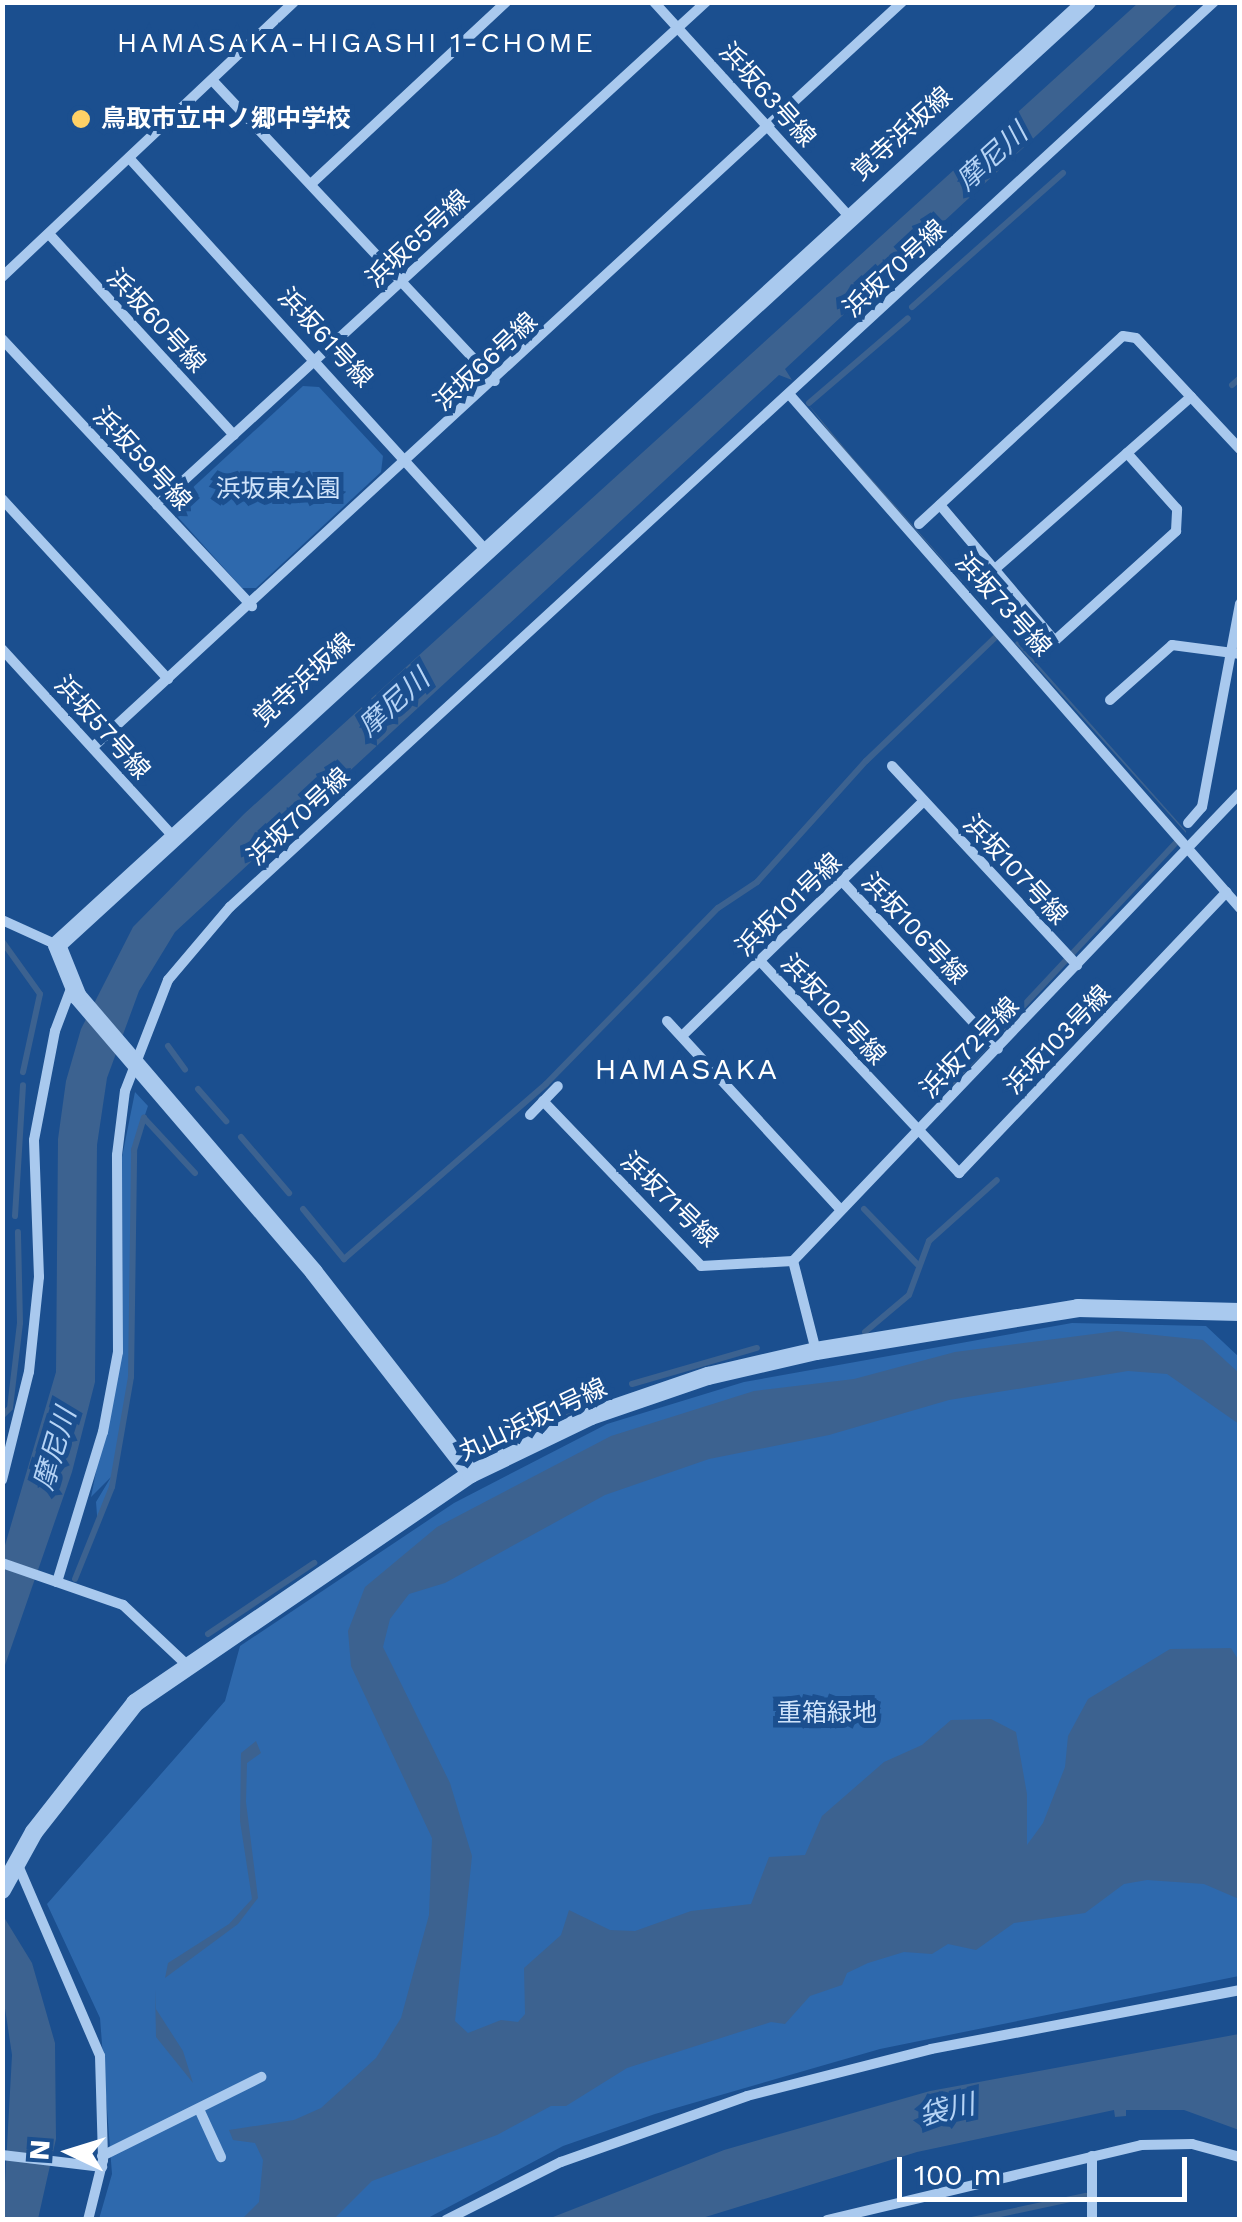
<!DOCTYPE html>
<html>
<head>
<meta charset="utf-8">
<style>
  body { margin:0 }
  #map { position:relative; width:1242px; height:2222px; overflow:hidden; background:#1b4f8f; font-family:"Work Sans","Noto Sans JP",sans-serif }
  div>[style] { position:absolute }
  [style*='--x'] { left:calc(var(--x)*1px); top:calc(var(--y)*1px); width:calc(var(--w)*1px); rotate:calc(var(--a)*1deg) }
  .green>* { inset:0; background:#2e69ad }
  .water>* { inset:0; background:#3c6290 }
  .stream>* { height:6px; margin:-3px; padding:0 3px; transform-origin:3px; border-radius:3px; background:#3c6290 }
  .minor>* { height:10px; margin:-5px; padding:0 5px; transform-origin:5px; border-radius:5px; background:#a9c9ee }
  .tertiary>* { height:18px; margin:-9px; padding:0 9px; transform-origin:9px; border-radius:9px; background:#a9c9ee }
  .dots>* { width:28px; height:28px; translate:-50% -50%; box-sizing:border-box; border:5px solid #1b4f8f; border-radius:50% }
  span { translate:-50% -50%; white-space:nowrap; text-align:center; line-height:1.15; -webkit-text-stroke:10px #1b4f8f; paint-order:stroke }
  .street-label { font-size:25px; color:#fff }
  .poi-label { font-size:25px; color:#fff; font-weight:700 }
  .left { translate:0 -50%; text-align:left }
  .park-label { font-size:25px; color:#cfe3fa }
  .neighbourhood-label { font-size:28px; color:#fff; letter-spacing:2.5px }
  .water-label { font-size:28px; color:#b5d3f5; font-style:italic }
  .quarter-label { font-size:30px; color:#fff; letter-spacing:2.5px }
  .frame { position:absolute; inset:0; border:5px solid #fff; pointer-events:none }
  .north { position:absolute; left:20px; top:2102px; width:100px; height:100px; -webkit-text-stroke:8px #1b4f8f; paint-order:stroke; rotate:274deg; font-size:28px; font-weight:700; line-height:40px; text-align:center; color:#fff }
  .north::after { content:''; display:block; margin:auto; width:35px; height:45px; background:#fff; clip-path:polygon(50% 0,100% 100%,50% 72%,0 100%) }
  .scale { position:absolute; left:897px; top:2157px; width:290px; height:45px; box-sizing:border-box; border:5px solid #fff; border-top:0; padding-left:12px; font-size:30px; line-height:35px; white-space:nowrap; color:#fff; -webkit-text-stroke:8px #1b4f8f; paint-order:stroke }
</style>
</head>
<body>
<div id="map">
  <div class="green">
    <div style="clip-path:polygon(303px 386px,319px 387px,383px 456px,381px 472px,256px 588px,242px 588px,176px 515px,176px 503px)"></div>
    <div style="clip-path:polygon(135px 1092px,148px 1106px,133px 1150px,134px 1347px,113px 1475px,98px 1528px,96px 1502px,111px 1477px,91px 1497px,123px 1336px,122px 1157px)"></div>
    <div style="clip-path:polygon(1072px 1323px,1206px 1326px,1239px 1357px,1239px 1976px,880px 2049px,655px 2114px,563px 2146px,426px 2219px,99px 2219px,112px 2174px,100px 2018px,47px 1904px,225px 1701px,240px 1646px,454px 1503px,607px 1424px,744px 1382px)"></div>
  </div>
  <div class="water">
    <div style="clip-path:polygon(1138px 3px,1179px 3px,785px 369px,792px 380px,779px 375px,175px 932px,139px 991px,107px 1078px,97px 1145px,95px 1382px,72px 1472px,3px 1671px,3px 1552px,56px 1372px,58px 1139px,66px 1081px,81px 1029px,133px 927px,244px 814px)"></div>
    <div style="clip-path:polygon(807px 403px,852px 457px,1006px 630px,839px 445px)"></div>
    <div style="clip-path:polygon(1017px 641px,1186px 831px,1186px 833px,1015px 643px)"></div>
    <div style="clip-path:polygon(1117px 1331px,1203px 1340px,1239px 1373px,1239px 1424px,1167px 1374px,1128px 1371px,949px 1400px,829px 1435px,709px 1459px,605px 1495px,445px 1583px,409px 1594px,390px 1619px,383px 1647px,450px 1783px,472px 1856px,455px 2021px,468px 2033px,501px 2020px,518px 2022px,525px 2014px,524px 1968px,561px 1935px,569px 1910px,610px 1930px,635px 1931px,691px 1911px,751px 1904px,769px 1857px,805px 1855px,822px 1816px,884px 1762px,922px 1745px,951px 1720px,991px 1719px,1016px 1732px,1027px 1794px,1027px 1845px,1043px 1823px,1065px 1767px,1068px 1736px,1088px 1699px,1170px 1649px,1231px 1648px,1239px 1661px,1239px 1899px,1204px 1884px,1147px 1880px,1124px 1884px,1085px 1913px,1014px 1923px,976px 1950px,948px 1944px,932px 1954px,904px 1952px,868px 1963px,847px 1973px,842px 1985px,810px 1996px,785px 2024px,771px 2022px,627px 2068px,566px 2106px,551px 2106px,497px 2135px,372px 2181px,334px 2219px,242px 2219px,259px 2202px,263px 2160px,255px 2143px,233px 2140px,229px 2130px,294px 2120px,321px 2108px,376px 2058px,401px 2018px,429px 1915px,432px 1838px,351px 1666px,348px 1631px,365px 1587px,437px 1527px,611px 1436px,754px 1391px,854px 1379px,955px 1352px)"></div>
    <div style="clip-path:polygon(256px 1741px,261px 1753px,247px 1763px,246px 1802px,258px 1898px,238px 1924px,165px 1978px,168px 1963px,229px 1924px,252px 1899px,240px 1821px,241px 1753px)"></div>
    <div style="clip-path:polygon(2px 1914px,32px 1963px,55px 2043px,56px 2139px,38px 2219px,3px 2219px,12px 2055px,3px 1995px)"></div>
    <div style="clip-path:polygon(155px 1989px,156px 2009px,183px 2051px,193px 2083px,156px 2037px)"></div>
    <div style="clip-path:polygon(1239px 2034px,1239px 2130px,1184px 2110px,1126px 2110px,1126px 2116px,1115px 2117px,1114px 2110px,917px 2152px,699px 2219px,548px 2219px,724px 2150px,930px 2091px)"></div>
  </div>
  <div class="stream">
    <div style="--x:912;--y:307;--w:202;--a:-41.6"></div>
    <div style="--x:1232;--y:385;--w:11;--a:-41"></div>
    <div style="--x:809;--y:403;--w:130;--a:-40.6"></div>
    <div style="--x:2;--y:941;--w:65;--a:54.4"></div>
    <div style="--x:40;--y:994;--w:80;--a:102.3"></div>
    <div style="--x:168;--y:1046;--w:29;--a:54"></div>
    <div style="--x:952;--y:1082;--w:328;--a:-46.9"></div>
    <div style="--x:198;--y:1089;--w:43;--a:48.8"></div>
    <div style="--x:241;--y:1137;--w:74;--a:49.4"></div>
    <div style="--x:303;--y:1209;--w:65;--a:50.6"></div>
    <div style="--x:344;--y:1259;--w:267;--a:-40.9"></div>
    <div style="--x:546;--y:1084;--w:246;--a:-45.7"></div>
    <div style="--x:718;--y:908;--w:47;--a:-33.7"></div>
    <div style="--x:757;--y:882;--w:163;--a:-48"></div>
    <div style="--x:866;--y:761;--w:181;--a:-43.7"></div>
    <div style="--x:864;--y:1209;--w:79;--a:46"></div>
    <div style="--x:15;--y:1216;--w:131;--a:-86.5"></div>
    <div style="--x:865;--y:1332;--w:57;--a:-40.1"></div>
    <div style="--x:909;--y:1295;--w:58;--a:-69.7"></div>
    <div style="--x:929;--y:1241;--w:91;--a:-41.9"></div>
    <div style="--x:632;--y:1384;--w:130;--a:-16.1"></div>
    <div style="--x:2;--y:1416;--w:11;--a:-45"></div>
    <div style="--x:10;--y:1408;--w:86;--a:-83.3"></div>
    <div style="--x:20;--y:1323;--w:91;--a:-91.3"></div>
    <div style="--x:512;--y:1437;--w:99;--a:-25"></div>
    <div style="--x:75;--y:1579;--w:99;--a:-68.1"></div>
    <div style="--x:112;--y:1487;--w:112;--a:-80.2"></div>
    <div style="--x:131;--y:1377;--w:227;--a:-89.2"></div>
    <div style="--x:134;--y:1150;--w:34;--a:-73"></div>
    <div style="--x:144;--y:1118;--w:75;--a:47.2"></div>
    <div style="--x:208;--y:1634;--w:128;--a:-33.8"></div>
    <div style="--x:972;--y:2220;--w:116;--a:-12"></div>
  </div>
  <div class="minor">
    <div style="--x:654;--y:2;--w:290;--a:47.7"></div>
    <div style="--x:212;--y:80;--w:413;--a:46.8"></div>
    <div style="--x:130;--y:159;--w:526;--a:47.7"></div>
    <div style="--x:311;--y:184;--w:267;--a:-43"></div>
    <div style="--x:49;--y:234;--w:273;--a:47.4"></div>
    <div style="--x:2;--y:277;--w:401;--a:-43.3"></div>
    <div style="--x:2;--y:339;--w:366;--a:46.9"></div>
    <div style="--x:789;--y:394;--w:684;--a:48.74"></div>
    <div style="--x:2;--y:499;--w:245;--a:47.3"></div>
    <div style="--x:157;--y:505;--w:745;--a:-42.5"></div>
    <div style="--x:940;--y:505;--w:178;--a:49.8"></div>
    <div style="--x:919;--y:524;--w:277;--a:-42.7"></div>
    <div style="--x:1123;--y:336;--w:13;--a:9"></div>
    <div style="--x:1136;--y:338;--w:152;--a:46.9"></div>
    <div style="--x:995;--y:569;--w:261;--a:-41.3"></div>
    <div style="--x:2;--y:649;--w:252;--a:47.6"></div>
    <div style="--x:1039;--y:655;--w:185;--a:-42.1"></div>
    <div style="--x:1176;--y:531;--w:22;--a:-87"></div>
    <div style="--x:1177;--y:509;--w:75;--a:-131.8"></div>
    <div style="--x:1110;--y:700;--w:83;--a:-41.6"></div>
    <div style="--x:1172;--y:645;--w:69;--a:7.5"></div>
    <div style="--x:93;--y:747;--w:1100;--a:-42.64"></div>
    <div style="--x:892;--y:766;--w:272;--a:47.1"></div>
    <div style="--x:1188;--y:823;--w:21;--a:-49"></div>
    <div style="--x:1202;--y:807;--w:207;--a:-79.4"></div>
    <div style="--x:842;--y:881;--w:229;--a:47.1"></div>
    <div style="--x:2;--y:920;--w:60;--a:24.4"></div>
    <div style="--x:760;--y:961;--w:291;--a:46.8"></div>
    <div style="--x:959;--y:1173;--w:388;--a:-46.4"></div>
    <div style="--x:667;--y:1021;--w:253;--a:47.4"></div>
    <div style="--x:682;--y:1036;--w:337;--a:-44.2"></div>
    <div style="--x:543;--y:1101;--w:228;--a:46.2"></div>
    <div style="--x:701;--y:1266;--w:92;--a:-3.1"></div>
    <div style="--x:530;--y:1115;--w:40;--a:-46"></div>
    <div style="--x:816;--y:1351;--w:93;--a:-104.3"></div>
    <div style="--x:793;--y:1261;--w:647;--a:-46.31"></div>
    <div style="--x:2;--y:1480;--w:111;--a:-76"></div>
    <div style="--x:29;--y:1372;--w:96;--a:-84"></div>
    <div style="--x:39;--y:1277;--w:137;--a:-92.1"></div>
    <div style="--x:34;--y:1140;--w:111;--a:-79.1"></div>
    <div style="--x:55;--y:1031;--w:48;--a:-69.3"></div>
    <div style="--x:2;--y:1563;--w:58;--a:19.1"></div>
    <div style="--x:187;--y:1665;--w:88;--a:-136.8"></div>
    <div style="--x:123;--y:1605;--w:70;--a:-160.8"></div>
    <div style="--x:57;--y:1582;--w:157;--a:-73"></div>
    <div style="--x:103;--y:1432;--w:81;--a:-79.4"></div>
    <div style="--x:118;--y:1352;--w:197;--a:-90.3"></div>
    <div style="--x:117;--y:1155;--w:64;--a:-82.9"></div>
    <div style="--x:125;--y:1091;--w:119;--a:-68.8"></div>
    <div style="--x:168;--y:980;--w:96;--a:-49.7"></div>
    <div style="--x:230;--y:907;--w:1337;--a:-42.61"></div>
    <div style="--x:17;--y:1863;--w:210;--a:66.7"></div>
    <div style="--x:100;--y:2056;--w:104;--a:88.3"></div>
    <div style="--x:103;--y:2160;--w:62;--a:104"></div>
    <div style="--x:199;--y:2109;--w:53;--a:65.4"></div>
    <div style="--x:2;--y:2155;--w:101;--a:6.8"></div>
    <div style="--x:102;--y:2156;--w:178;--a:-26.4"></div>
    <div style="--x:1092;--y:2156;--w:64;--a:90"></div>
    <div style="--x:446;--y:2220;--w:129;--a:-26.8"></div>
    <div style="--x:561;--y:2162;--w:197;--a:-19.5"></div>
    <div style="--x:747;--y:2096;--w:190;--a:-14.3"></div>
    <div style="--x:931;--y:2049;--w:315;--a:-10.8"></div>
    <div style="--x:827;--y:2220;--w:323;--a:-13.4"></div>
    <div style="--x:1141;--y:2145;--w:51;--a:-1.1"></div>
    <div style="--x:1192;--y:2144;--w:50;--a:15.2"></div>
  </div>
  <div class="tertiary">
    <div style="--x:471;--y:1474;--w:256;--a:-127.9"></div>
    <div style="--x:314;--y:1272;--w:362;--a:-130.6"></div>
    <div style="--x:78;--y:997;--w:56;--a:-112"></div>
    <div style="--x:57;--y:945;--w:1396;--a:-42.48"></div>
    <div style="--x:2;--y:1890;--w:66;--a:-61.1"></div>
    <div style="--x:34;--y:1832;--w:164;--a:-51.9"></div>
    <div style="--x:135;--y:1703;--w:407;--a:-34.3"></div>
    <div style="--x:471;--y:1474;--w:133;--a:-25.8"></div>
    <div style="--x:591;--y:1416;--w:124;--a:-18.9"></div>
    <div style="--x:708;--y:1376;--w:111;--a:-13"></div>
    <div style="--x:816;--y:1351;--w:266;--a:-9.3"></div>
    <div style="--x:1078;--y:1308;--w:162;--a:1.4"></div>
  </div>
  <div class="dots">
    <div style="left:81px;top:119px;background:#ffd166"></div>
  </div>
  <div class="street-label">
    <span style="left:767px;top:95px;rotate:48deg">浜坂63号線</span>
    <span style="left:902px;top:134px;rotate:-42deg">覚寺浜坂線</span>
    <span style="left:418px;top:239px;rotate:-43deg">浜坂65号線</span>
    <span style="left:895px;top:269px;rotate:-43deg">浜坂70号線</span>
    <span style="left:156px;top:321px;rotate:47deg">浜坂60号線</span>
    <span style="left:325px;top:338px;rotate:47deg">浜坂61号線</span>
    <span style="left:486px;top:362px;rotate:-43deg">浜坂66号線</span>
    <span style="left:142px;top:459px;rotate:47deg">浜坂59号線</span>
    <span style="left:1003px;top:605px;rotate:48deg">浜坂73号線</span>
    <span style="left:304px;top:680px;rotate:-42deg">覚寺浜坂線</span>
    <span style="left:102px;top:728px;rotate:48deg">浜坂57号線</span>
    <span style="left:299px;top:817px;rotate:-43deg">浜坂70号線</span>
    <span style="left:1015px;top:870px;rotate:47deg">浜坂107号線</span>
    <span style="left:789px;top:905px;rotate:-44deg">浜坂101号線</span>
    <span style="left:914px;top:929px;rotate:47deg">浜坂106号線</span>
    <span style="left:833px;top:1010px;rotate:47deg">浜坂102号線</span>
    <span style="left:1058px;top:1040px;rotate:-46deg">浜坂103号線</span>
    <span style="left:970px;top:1048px;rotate:-46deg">浜坂72号線</span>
    <span style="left:669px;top:1200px;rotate:44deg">浜坂71号線</span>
    <span style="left:533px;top:1420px;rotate:-25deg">丸山浜坂1号線</span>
  </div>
  <div class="poi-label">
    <span class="left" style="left:101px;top:119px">鳥取市立中ノ郷中学校</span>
  </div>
  <div class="park-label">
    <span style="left:278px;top:489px">浜坂東公園</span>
    <span style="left:827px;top:1713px">重箱緑地</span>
  </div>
  <div class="neighbourhood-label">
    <span style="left:356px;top:43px">HAMASAKA-HIGASHI 1-CHOME</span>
  </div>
  <div class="water-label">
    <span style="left:992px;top:157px;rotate:-42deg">摩尼川</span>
    <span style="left:394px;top:703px;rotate:-42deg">摩尼川</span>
    <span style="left:55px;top:1449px;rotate:-73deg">摩尼川</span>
    <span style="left:947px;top:2110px;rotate:-13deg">袋川</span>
  </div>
  <div class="quarter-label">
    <span style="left:687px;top:1069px">HAMASAKA</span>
  </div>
  <div class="frame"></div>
  <div class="north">N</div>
  <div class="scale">100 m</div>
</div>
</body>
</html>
